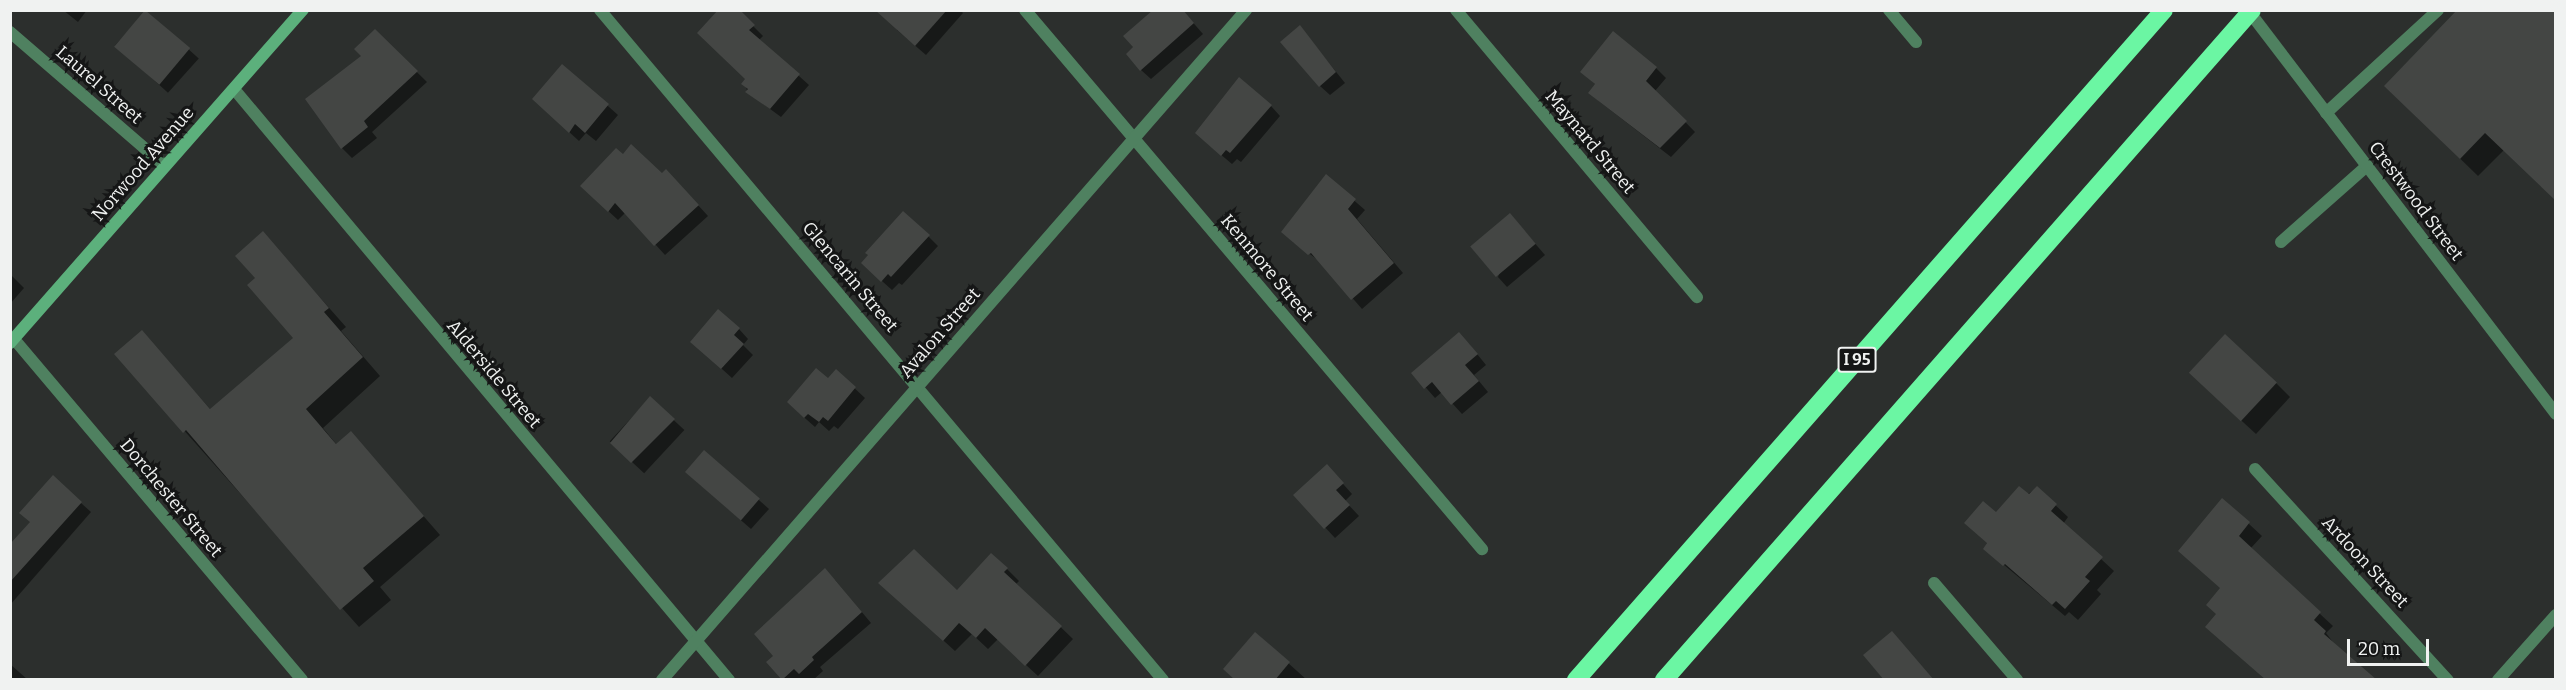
<!DOCTYPE html>
<html>
<head>
<meta charset="utf-8">
<style>
  body { margin:0 }
  #map { position:relative; width:2566px; height:690px; overflow:hidden; background:#2c2f2d; font-family:Bitter,serif }
  div>[style] { position:absolute }
  [style*='--x'] { left:calc(var(--x)*1px); top:calc(var(--y)*1px); width:calc(var(--w)*1px); rotate:calc(var(--a)*1deg) }
  .shadow>* { inset:0; background:#0007; transform-origin:0 0 }
  .building>* { inset:0; background:#444644; transform-origin:0 0 }
  .lane>* { height:12px; margin:-6px; padding:0 6px; transform-origin:6px; border-radius:6px; background:#4f8160 }
  .street>* { height:12px; margin:-6px; padding:0 6px; transform-origin:6px; border-radius:6px; background:#4f8160 }
  .secondary>* { height:12px; margin:-6px; padding:0 6px; transform-origin:6px; border-radius:6px; background:#5cb07c }
  .highway>* { height:18px; margin:-9px; padding:0 9px; transform-origin:9px; border-radius:9px; background:#6bf6a3 }
  span { translate:-50% -50%; white-space:nowrap; text-align:center; line-height:1.15; -webkit-text-stroke:6px #151616; paint-order:stroke }
  .shield-label span { padding:2px 4px; background:#151616; border:2px solid; border-radius:4px; -webkit-text-stroke-width:0 }
  .shield-label { font-size:16px; color:#f0f2f1; font-weight:700 }
  .street-label { font-size:18px; color:#f0f2f1 }
  .frame { position:absolute; inset:0; border:12px solid #f0f2f1; pointer-events:none }
  .scale { position:absolute; left:2347px; top:639px; width:82px; height:27px; box-sizing:border-box; border:3px solid #f0f2f1; border-top:0; padding-left:8px; font-size:18px; line-height:21px; white-space:nowrap; color:#f0f2f1; -webkit-text-stroke:4px #151616; paint-order:stroke }
</style>
</head>
<body>
<div id="map">
  <div class="shadow">
    <div style="clip-path:polygon(63px 10px,87px 10px,78px 22px)"></div>
    <div style="clip-path:polygon(737px 10px,763px 36px,759px 40px,809px 85px,781px 117px,747px 92px)"></div>
    <div style="clip-path:polygon(896px 10px,960px 10px,963px 13px,926px 55px,897px 30px)"></div>
    <div style="clip-path:polygon(1182px 10px,1203px 34px,1151px 79px,1141px 70px,1135px 47px)"></div>
    <div style="clip-path:polygon(2459px 10px,2504px 150px,2478px 176px,2404px 104px)"></div>
    <div style="left:146px;top:11px;width:71px;height:46px;rotate:42deg"></div>
    <div style="clip-path:polygon(1300px 27px,1345px 83px,1330px 95px,1320px 86px)"></div>
    <div style="clip-path:polygon(375px 31px,427px 82px,372px 132px,377px 138px,352px 158px,342px 148px,363px 56px)"></div>
    <div style="clip-path:polygon(563px 66px,618px 115px,596px 141px,586px 133px,579px 141px,544px 109px)"></div>
    <div style="clip-path:polygon(1656px 68px,1666px 78px,1655px 91px,1695px 132px,1671px 157px,1600px 102px,1590px 93px,1596px 85px,1582px 72px)"></div>
    <div style="clip-path:polygon(1271px 106px,1280px 116px,1241px 162px,1237px 159px,1232px 164px,1207px 143px)"></div>
    <div style="clip-path:polygon(623px 157px,676px 181px,708px 216px,665px 255px,626px 212px,618px 220px,592px 196px)"></div>
    <div style="clip-path:polygon(1326px 176px,1365px 210px,1357px 219px,1403px 273px,1362px 309px,1321px 262px,1293px 242px)"></div>
    <div style="clip-path:polygon(1519px 225px,1545px 255px,1507px 287px,1498px 277px)"></div>
    <div style="clip-path:polygon(263px 233px,346px 327px,341px 331px,380px 376px,323px 428px,337px 445px,351px 433px,440px 535px,380px 587px,391px 600px,359px 627px,116px 354px,142px 332px,211px 410px,295px 338px,257px 278px)"></div>
    <div style="clip-path:polygon(928px 236px,938px 246px,902px 285px,899px 283px,892px 290px,873px 273px)"></div>
    <div style="clip-path:polygon(10px 274px,24px 288px,10px 304px)"></div>
    <div style="clip-path:polygon(739px 329px,748px 339px,743px 345px,753px 355px,732px 378px,692px 342px)"></div>
    <div style="clip-path:polygon(1469px 344px,1486px 365px,1474px 375px,1488px 392px,1462px 414px,1442px 392px,1435px 398px,1413px 373px)"></div>
    <div style="clip-path:polygon(836px 371px,865px 398px,838px 429px,834px 426px,829px 431px,819px 422px,815px 427px,798px 412px)"></div>
    <div style="clip-path:polygon(2276px 383px,2290px 397px,2256px 434px,2206px 388px)"></div>
    <div style="left:650px;top:398px;width:47px;height:59px;rotate:43deg"></div>
    <div style="clip-path:polygon(704px 452px,769px 509px,751px 529px,697px 482px)"></div>
    <div style="clip-path:polygon(1336px 476px,1352px 494px,1345px 501px,1359px 516px,1335px 538px,1295px 495px)"></div>
    <div style="clip-path:polygon(2037px 488px,2068px 517px,2063px 524px,2114px 571px,2097px 590px,2101px 594px,2078px 620px,2069px 612px,2065px 616px,1985px 549px,1996px 514px)"></div>
    <div style="clip-path:polygon(2223px 500px,2262px 536px,2250px 549px,2333px 626px,2326px 633px,2336px 646px,2267px 680px,2207px 627px,2218px 614px,2222px 589px)"></div>
    <div style="clip-path:polygon(81px 503px,91px 512px,10px 605px,10px 544px)"></div>
    <div style="clip-path:polygon(1007px 569px,1019px 581px,1016px 584px,1073px 639px,1038px 676px,998px 639px,988px 649px,972px 634px,955px 651px,892px 594px,957px 592px)"></div>
    <div style="clip-path:polygon(835px 580px,871px 623px,820px 667px,823px 671px,813px 680px,784px 680px,769px 662px)"></div>
    <div style="clip-path:polygon(1256px 634px,1307px 680px,1236px 680px)"></div>
    <div style="clip-path:polygon(10px 664px,28px 680px,10px 680px)"></div>
  </div>
  <div class="building">
    <div style="left:145px;top:10px;width:59px;height:48px;rotate:40deg"></div>
    <div style="clip-path:polygon(718px 10px,740px 10px,755px 25px,749px 30px,800px 74px,770px 109px,745px 92px,748px 89px,741px 84px,745px 79px,697px 33px)"></div>
    <div style="clip-path:polygon(875px 10px,947px 10px,915px 46px)"></div>
    <div style="clip-path:polygon(1153px 10px,1183px 10px,1194px 23px,1140px 71px,1126px 54px,1133px 47px,1123px 36px)"></div>
    <div style="clip-path:polygon(2457px 10px,2556px 10px,2556px 201px,2485px 133px,2460px 159px,2384px 86px)"></div>
    <div style="clip-path:polygon(1300px 25px,1336px 72px,1319px 87px,1280px 42px)"></div>
    <div style="clip-path:polygon(375px 29px,418px 71px,364px 121px,368px 127px,341px 149px,305px 99px,361px 56px,354px 49px)"></div>
    <div style="clip-path:polygon(1613px 31px,1657px 67px,1646px 81px,1687px 121px,1660px 148px,1588px 93px,1595px 84px,1580px 72px)"></div>
    <div style="clip-path:polygon(562px 64px,609px 104px,585px 133px,575px 124px,569px 133px,532px 99px)"></div>
    <div style="clip-path:polygon(1239px 77px,1272px 105px,1230px 153px,1226px 150px,1221px 156px,1195px 133px)"></div>
    <div style="clip-path:polygon(631px 144px,662px 173px,666px 169px,699px 205px,654px 246px,615px 203px,608px 212px,580px 186px,616px 148px,623px 154px)"></div>
    <div style="clip-path:polygon(1326px 174px,1356px 199px,1348px 209px,1394px 263px,1351px 300px,1311px 253px,1308px 255px,1281px 232px)"></div>
    <div style="clip-path:polygon(903px 211px,930px 235px,891px 277px,888px 274px,881px 282px,861px 263px,868px 255px,865px 253px)"></div>
    <div style="left:1510px;top:213px;width:40px;height:52px;rotate:50deg"></div>
    <div style="clip-path:polygon(263px 231px,329px 308px,324px 312px,363px 357px,306px 409px,336px 444px,351px 431px,424px 516px,363px 568px,374px 581px,340px 610px,186px 430px,183px 433px,114px 354px,142px 330px,210px 409px,293px 338px,247px 285px,255px 278px,235px 256px)"></div>
    <div style="clip-path:polygon(718px 309px,740px 328px,734px 335px,744px 344px,721px 369px,690px 342px)"></div>
    <div style="clip-path:polygon(1459px 332px,1478px 354px,1465px 365px,1479px 381px,1451px 405px,1432px 382px,1424px 389px,1411px 373px)"></div>
    <div style="left:2225px;top:334px;width:71px;height:53px;rotate:43deg"></div>
    <div style="clip-path:polygon(816px 368px,828px 378px,836px 369px,856px 387px,828px 421px,823px 417px,819px 422px,808px 414px,804px 418px,787px 402px)"></div>
    <div style="clip-path:polygon(650px 396px,675px 419px,631px 463px,610px 443px)"></div>
    <div style="left:704px;top:450px;width:74px;height:29px;rotate:41deg"></div>
    <div style="clip-path:polygon(1327px 464px,1344px 483px,1336px 490px,1350px 505px,1324px 529px,1293px 495px)"></div>
    <div style="clip-path:polygon(53px 475px,82px 502px,10px 582px,10px 544px,30px 522px,19px 513px)"></div>
    <div style="clip-path:polygon(2019px 486px,2029px 494px,2037px 486px,2057px 504px,2051px 511px,2103px 557px,2085px 577px,2090px 581px,2065px 609px,2056px 601px,2052px 605px,2005px 564px,2003px 566px,1983px 549px,1987px 543px,1964px 523px,1983px 501px,1996px 512px)"></div>
    <div style="clip-path:polygon(2222px 498px,2250px 522px,2239px 536px,2321px 612px,2314px 620px,2326px 631px,2324px 634px,2377px 680px,2266px 680px,2205px 627px,2216px 614px,2206px 605px,2220px 588px,2178px 551px)"></div>
    <div style="clip-path:polygon(914px 549px,957px 590px,991px 553px,1008px 568px,1004px 572px,1062px 626px,1025px 666px,985px 628px,976px 638px,959px 623px,943px 641px,878px 583px)"></div>
    <div style="clip-path:polygon(825px 568px,862px 612px,812px 657px,814px 660px,799px 674px,794px 669px,782px 680px,766px 662px,773px 656px,754px 634px)"></div>
    <div style="clip-path:polygon(1892px 631px,1934px 680px,1884px 680px,1863px 655px)"></div>
    <div style="clip-path:polygon(1255px 632px,1290px 662px,1275px 680px,1235px 680px,1223px 669px)"></div>
  </div>
  <div class="lane">
    <div style="--x:2326;--y:113;--w:152;--a:-42.6"></div>
    <div style="--x:2281;--y:242;--w:115;--a:-41.5"></div>
  </div>
  <div class="street">
    <div style="--x:600;--y:10;--w:875;--a:49.96"></div>
    <div style="--x:1025;--y:10;--w:707;--a:49.71"></div>
    <div style="--x:1456;--y:10;--w:375;--a:50"></div>
    <div style="--x:1889;--y:10;--w:42;--a:49.8"></div>
    <div style="--x:2248;--y:10;--w:508;--a:52.68"></div>
    <div style="--x:10;--y:32;--w:205;--a:40.8"></div>
    <div style="--x:234;--y:89;--w:771;--a:50.05"></div>
    <div style="--x:14;--y:339;--w:446;--a:49.8"></div>
    <div style="--x:2255;--y:469;--w:286;--a:47.6"></div>
    <div style="--x:1934;--y:583;--w:128;--a:49.4"></div>
    <div style="--x:662;--y:680;--w:889;--a:-48.92"></div>
    <div style="--x:2498;--y:680;--w:87;--a:-48.3"></div>
  </div>
  <div class="secondary">
    <div style="--x:10;--y:343;--w:444;--a:-48.7"></div>
  </div>
  <div class="highway">
    <div style="--x:1576;--y:680;--w:891;--a:-48.73"></div>
    <div style="--x:1664;--y:680;--w:891;--a:-48.73"></div>
  </div>
  <div class="shield-label">
    <span style="left:1857px;top:360px">I 95</span>
  </div>
  <div class="street-label">
    <span style="left:99px;top:85px;rotate:41deg">Laurel Street</span>
    <span style="left:1590px;top:142px;rotate:50deg">Maynard Street</span>
    <span style="left:143px;top:164px;rotate:-49deg">Norwood Avenue</span>
    <span style="left:2416px;top:201px;rotate:53deg">Crestwood Street</span>
    <span style="left:1267px;top:268px;rotate:50deg">Kenmore Street</span>
    <span style="left:850px;top:277px;rotate:50deg">Glencarin Street</span>
    <span style="left:940px;top:333px;rotate:-49deg">Avalon Street</span>
    <span style="left:494px;top:374px;rotate:50deg">Alderside Street</span>
    <span style="left:171px;top:498px;rotate:50deg">Dorchester Street</span>
    <span style="left:2365px;top:562px;rotate:47deg">Ardoon Street</span>
  </div>
  <div class="frame"></div>
  <div class="scale">20 m</div>
</div>
</body>
</html>
